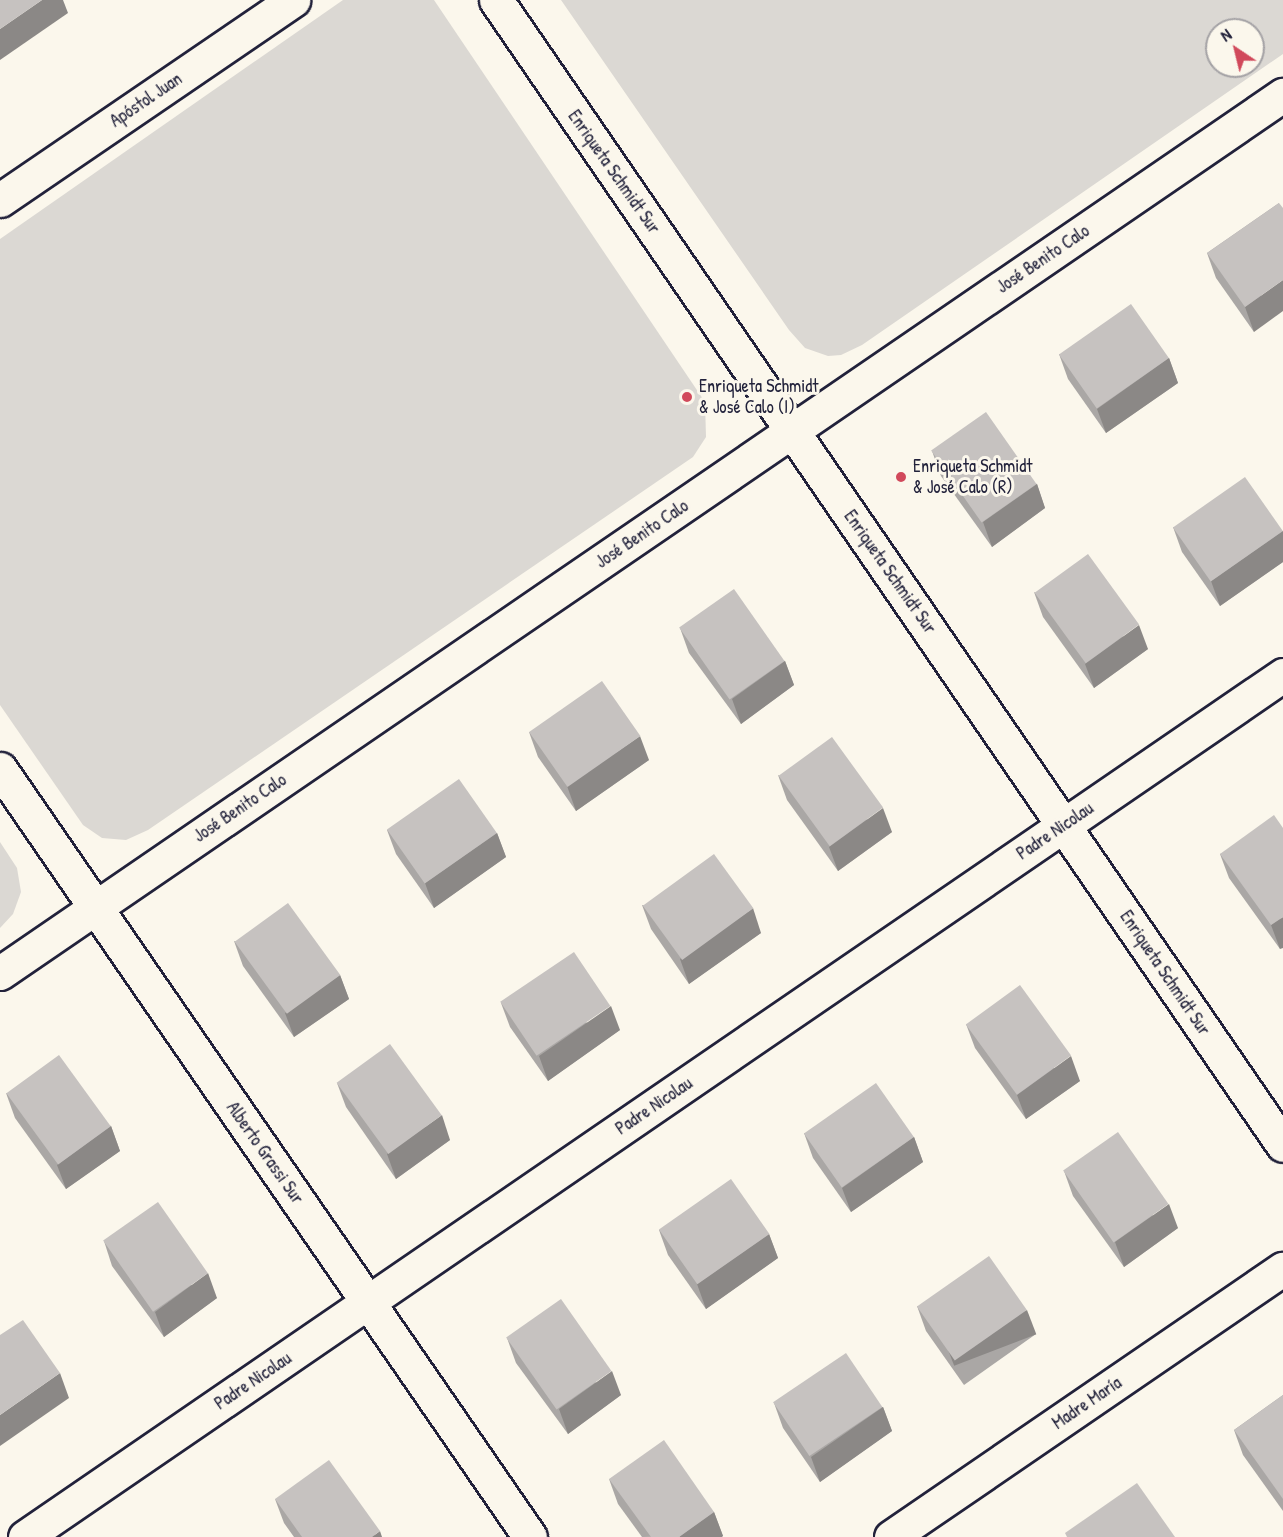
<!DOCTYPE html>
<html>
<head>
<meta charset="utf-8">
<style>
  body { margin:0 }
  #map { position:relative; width:1283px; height:1537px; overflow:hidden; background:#fbf7ec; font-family:"Patrick Hand",sans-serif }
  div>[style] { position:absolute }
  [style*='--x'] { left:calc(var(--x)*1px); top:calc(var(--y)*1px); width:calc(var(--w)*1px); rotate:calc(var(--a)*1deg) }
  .green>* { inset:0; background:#dbd8d3 }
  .roads { filter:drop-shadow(2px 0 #22223b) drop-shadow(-2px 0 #22223b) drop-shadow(0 2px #22223b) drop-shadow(0 -2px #22223b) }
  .minor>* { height:33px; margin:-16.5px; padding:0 16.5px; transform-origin:16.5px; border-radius:16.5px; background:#fbf7ec }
  .wall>* { inset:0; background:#aaa7a5 }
  .shaded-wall>* { inset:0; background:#8b8886; transform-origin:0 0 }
  .building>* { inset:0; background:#c6c2c0; transform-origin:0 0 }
  .dots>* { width:16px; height:16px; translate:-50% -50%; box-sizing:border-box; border:3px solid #fbf7ec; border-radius:50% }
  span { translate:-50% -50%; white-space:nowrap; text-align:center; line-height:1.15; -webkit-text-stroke:6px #fbf7ec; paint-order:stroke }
  .street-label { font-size:18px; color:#22223b }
  .poi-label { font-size:18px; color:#22223b }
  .left { translate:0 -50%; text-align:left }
  .north { position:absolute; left:1205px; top:18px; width:60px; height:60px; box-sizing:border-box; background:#fbf7ec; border:2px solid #a4a2a5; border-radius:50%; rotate:325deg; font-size:16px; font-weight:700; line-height:24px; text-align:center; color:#22223b }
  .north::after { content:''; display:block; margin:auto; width:21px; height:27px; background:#d1495b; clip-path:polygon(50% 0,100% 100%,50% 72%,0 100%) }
</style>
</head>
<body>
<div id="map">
  <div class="green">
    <div style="clip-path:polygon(343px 0,434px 0,705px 402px,706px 437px,693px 457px,148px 830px,126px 840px,102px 838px,83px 825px,0 705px,0 239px)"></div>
    <div style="clip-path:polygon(evenodd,561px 0,1283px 0,1283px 54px,862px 345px,841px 355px,828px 356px,805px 348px,789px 330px,561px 0,1217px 30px,1253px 30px,1253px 66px,1217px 66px,1217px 30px)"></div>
    <div style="clip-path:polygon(0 842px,17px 868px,21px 892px,13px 914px,0 928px)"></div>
  </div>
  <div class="roads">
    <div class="minor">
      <div style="--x:496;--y:0;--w:1389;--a:55.5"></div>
      <div style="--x:0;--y:200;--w:355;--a:-34.3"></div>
      <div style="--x:0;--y:769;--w:933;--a:55.39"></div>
      <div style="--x:0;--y:973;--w:1555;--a:-34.39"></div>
      <div style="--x:25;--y:1537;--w:1525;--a:-34.42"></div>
      <div style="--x:891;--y:1537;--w:475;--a:-34.4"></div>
    </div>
  </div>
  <div class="wall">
    <div style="clip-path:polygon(1279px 203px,1254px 332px,1216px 278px,1207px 253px)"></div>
    <div style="clip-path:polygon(1059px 354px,1169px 358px,1178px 383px,1106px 433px,1068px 379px)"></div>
    <div style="clip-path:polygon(932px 451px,1037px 484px,1045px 508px,992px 547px,941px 476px)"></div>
    <div style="clip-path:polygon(1173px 527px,1283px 531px,1283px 562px,1220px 606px,1182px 552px)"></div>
    <div style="clip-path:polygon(1034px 592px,1148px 649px,1094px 688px,1043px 617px)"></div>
    <div style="clip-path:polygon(680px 628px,785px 661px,794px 685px,741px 724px,689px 653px)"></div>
    <div style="clip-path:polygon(529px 732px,649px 760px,576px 811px,538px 757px)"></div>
    <div style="clip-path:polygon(778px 775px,892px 832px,838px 871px,787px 800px)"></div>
    <div style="clip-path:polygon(1283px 828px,1280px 949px,1229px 878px,1220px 854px)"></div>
    <div style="clip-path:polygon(387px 830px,497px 833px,506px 857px,434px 908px,396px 854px)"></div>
    <div style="clip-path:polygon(642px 905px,761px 933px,689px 984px,651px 929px)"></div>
    <div style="clip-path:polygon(234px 941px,340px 975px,349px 999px,294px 1037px,243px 966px)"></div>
    <div style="clip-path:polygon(501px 1003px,620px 1030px,548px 1081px,510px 1027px)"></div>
    <div style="clip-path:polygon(966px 1024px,1080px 1081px,1026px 1119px,975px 1048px)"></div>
    <div style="clip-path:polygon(337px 1083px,450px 1140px,396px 1179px,346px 1107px)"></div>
    <div style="clip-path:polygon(6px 1093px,111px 1126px,120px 1151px,66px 1189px,15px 1118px)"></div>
    <div style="clip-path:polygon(804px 1133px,914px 1137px,923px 1162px,851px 1212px,813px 1158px)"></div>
    <div style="clip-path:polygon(1064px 1171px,1178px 1228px,1124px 1267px,1073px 1196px)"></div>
    <div style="clip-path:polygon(659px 1230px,769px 1234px,778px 1258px,706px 1309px,668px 1255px)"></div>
    <div style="clip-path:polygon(104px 1241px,217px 1298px,164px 1337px,112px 1266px)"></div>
    <div style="clip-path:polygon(917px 1306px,1036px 1334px,964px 1385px,926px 1331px)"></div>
    <div style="clip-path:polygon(507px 1338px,621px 1395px,568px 1434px,516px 1363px)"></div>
    <div style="clip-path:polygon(1283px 1395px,1283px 1511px,1243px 1455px,1234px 1430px)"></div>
    <div style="clip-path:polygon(774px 1403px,883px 1407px,892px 1431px,820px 1482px,783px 1428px)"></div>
    <div style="clip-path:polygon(609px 1479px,714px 1512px,723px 1536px,642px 1537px,618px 1504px)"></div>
    <div style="clip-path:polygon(275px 1499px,382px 1537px,294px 1537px,284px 1523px)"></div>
  </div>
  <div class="shaded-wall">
    <div style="clip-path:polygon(42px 0,63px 0,68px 13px,0 60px,0 29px)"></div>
    <div style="clip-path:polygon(1283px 280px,1283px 311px,1254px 332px,1245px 307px)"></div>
    <div style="clip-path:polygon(1169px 358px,1178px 383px,1106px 433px,1097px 409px)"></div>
    <div style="clip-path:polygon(1037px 484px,1045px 508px,992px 547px,983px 522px)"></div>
    <div style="clip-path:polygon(1283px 531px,1283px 562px,1220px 606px,1211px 581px)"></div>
    <div style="clip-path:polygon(1139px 625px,1148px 649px,1094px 688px,1085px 664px)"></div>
    <div style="clip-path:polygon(785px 661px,794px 685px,741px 724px,732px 699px)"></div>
    <div style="clip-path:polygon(640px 736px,649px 760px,576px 811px,567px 786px)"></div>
    <div style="clip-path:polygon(883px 808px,892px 832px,838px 871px,829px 847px)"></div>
    <div style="clip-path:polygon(497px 833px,506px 857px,434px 908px,425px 883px)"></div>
    <div style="clip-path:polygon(753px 908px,761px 933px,689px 984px,680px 959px)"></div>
    <div style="clip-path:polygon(1283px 917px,1283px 948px,1280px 949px,1271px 925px)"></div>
    <div style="clip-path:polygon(340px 975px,349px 999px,294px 1037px,285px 1013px)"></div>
    <div style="clip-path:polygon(611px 1006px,620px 1030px,548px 1081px,539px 1056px)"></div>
    <div style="clip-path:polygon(1071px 1056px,1080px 1081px,1026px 1119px,1017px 1095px)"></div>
    <div style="clip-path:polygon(442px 1115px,450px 1140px,396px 1179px,387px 1154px)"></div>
    <div style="clip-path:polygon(111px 1126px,120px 1151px,66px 1189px,57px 1165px)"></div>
    <div style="clip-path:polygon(914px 1137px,923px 1162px,851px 1212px,842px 1188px)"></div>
    <div style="clip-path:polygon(1169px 1204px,1178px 1228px,1124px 1267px,1115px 1242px)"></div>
    <div style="clip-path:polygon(769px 1234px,778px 1258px,706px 1309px,697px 1284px)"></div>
    <div style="clip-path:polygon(208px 1273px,217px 1298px,164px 1337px,155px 1312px)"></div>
    <div style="left:1027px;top:1310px;width:26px;height:88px;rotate:69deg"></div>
    <div style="clip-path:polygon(612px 1371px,621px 1395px,568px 1434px,559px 1409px)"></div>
    <div style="clip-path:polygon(60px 1373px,69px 1398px,0 1446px,0 1415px)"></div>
    <div style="clip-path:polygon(883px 1407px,892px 1431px,820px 1482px,811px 1457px)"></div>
    <div style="clip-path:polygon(714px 1512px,723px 1536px,722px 1537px,679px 1537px)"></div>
    <div style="clip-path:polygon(380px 1531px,382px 1537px,372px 1537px)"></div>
  </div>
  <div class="building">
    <div style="clip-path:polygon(0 0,42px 0,0 29px)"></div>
    <div style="clip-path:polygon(1279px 203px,1283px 208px,1283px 280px,1245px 307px,1207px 253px)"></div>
    <div style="left:1131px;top:304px;width:66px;height:88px;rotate:55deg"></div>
    <div style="left:986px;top:412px;width:88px;height:67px;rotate:55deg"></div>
    <div style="left:1245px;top:477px;width:66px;height:88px;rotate:55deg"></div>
    <div style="left:1088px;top:554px;width:87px;height:66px;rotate:54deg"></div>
    <div style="left:734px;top:589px;width:88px;height:67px;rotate:55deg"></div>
    <div style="left:602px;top:681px;width:67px;height:89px;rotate:55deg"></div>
    <div style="left:832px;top:737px;width:87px;height:66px;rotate:54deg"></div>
    <div style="left:459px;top:779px;width:66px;height:88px;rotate:55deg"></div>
    <div style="clip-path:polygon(1274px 815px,1283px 828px,1283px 917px,1271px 925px,1220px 854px)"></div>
    <div style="left:714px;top:854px;width:67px;height:88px;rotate:54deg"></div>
    <div style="left:288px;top:903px;width:89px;height:66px;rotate:54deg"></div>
    <div style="left:574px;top:952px;width:65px;height:89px;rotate:56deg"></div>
    <div style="left:1020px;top:985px;width:87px;height:67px;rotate:54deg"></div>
    <div style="left:390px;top:1044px;width:88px;height:66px;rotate:54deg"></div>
    <div style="left:59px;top:1055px;width:88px;height:65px;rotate:54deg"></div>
    <div style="left:876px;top:1083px;width:66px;height:88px;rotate:55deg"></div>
    <div style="left:1118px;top:1132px;width:88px;height:67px;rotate:55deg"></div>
    <div style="left:731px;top:1179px;width:67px;height:88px;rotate:55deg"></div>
    <div style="left:158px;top:1202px;width:87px;height:67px;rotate:55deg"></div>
    <div style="left:989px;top:1256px;width:66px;height:88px;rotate:55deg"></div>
    <div style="left:561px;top:1299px;width:88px;height:67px;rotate:55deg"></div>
    <div style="clip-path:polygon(23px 1320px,60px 1373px,0 1415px,0 1335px)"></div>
    <div style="left:846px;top:1353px;width:65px;height:88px;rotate:56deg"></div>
    <div style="clip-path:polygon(1283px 1395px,1283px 1499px,1234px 1430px)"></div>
    <div style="clip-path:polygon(664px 1440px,714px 1512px,679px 1537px,651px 1537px,609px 1479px)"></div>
    <div style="clip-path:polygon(329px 1460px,380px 1531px,372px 1537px,302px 1537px,275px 1499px)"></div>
    <div style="clip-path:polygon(1137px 1483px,1175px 1537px,1067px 1537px,1065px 1533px)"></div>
  </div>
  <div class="dots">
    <div style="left:687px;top:397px;background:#d1495b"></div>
    <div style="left:901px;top:477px;background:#d1495b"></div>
  </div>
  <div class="street-label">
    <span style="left:146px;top:100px;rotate:-34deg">Apóstol Juan</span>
    <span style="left:614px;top:172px;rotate:55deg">Enriqueta Schmidt Sur</span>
    <span style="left:1043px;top:259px;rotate:-34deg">José Benito Calo</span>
    <span style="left:642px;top:534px;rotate:-34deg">José Benito Calo</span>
    <span style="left:890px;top:572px;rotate:55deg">Enriqueta Schmidt Sur</span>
    <span style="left:240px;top:808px;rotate:-34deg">José Benito Calo</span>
    <span style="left:1055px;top:831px;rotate:-34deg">Padre Nicolau</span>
    <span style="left:1165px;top:973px;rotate:56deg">Enriqueta Schmidt Sur</span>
    <span style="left:654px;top:1106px;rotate:-34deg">Padre Nicolau</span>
    <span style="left:265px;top:1153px;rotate:55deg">Alberto Grassi Sur</span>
    <span style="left:253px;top:1381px;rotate:-34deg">Padre Nicolau</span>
    <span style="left:1087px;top:1403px;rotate:-34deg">Madre María</span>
  </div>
  <div class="poi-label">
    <span class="left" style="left:699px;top:397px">Enriqueta Schmidt<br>&amp; José Calo (I)</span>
    <span class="left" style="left:913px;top:477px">Enriqueta Schmidt<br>&amp; José Calo (R)</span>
  </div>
  <div class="north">N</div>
</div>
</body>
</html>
